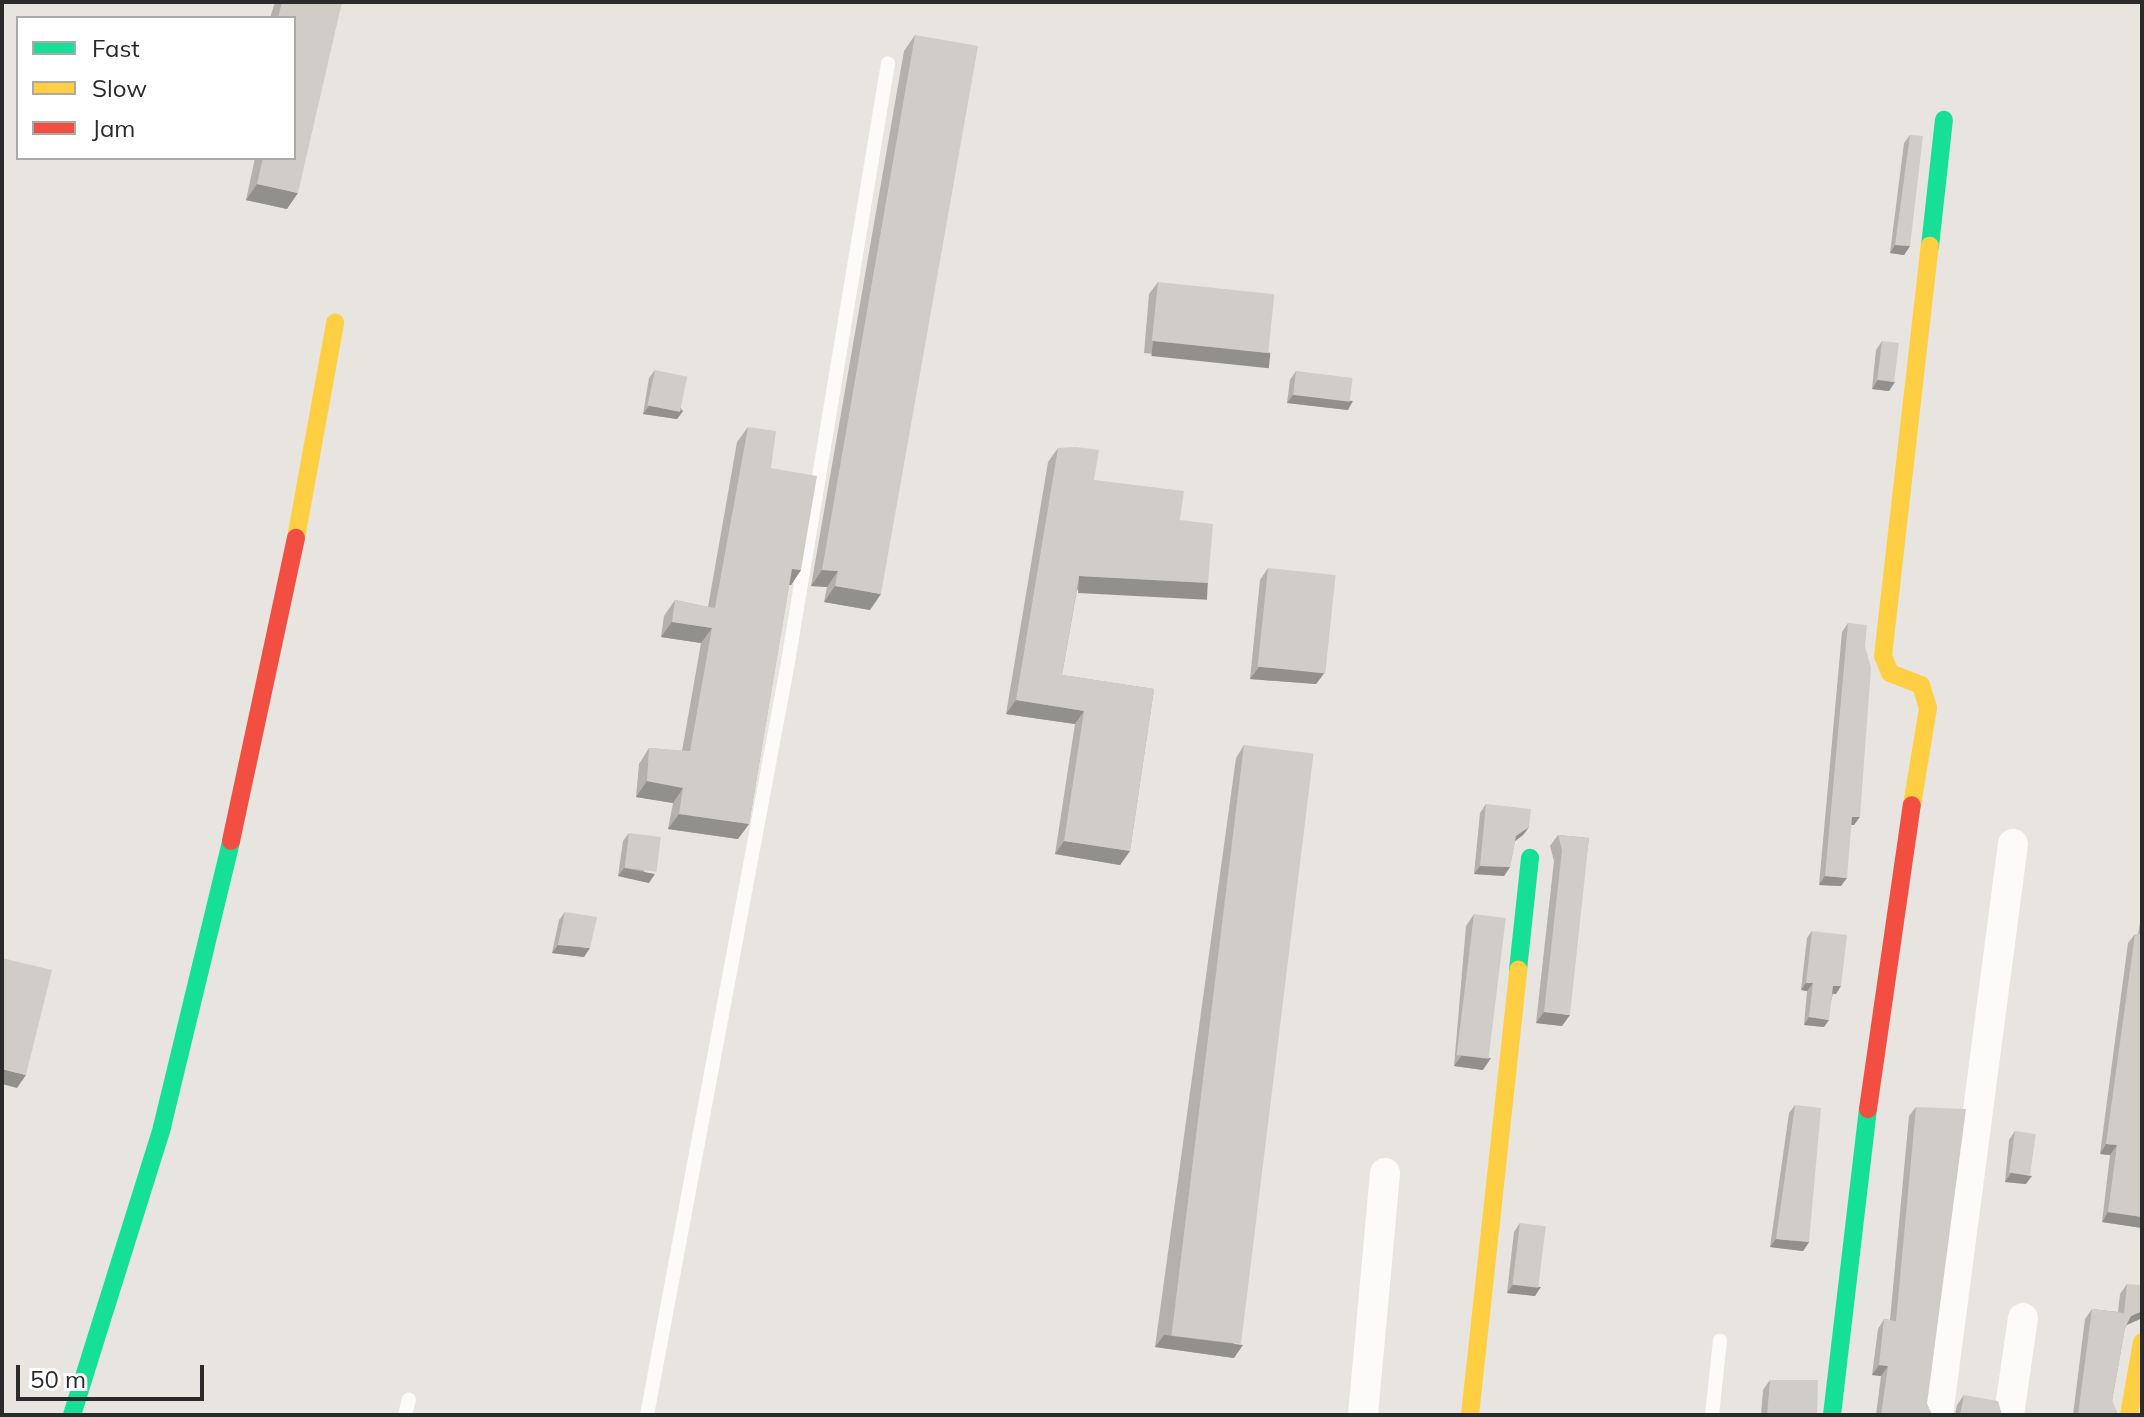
<!DOCTYPE html>
<html>
<head>
<meta charset="utf-8">
<style>
  body { margin:0 }
  #map { position:relative; width:2144px; height:1417px; overflow:hidden; background:#e8e4e0; font-family:Mulish,sans-serif }
  div>[style] { position:absolute }
  [style*='--x'] { left:calc(var(--x)*1px); top:calc(var(--y)*1px); width:calc(var(--w)*1px); rotate:calc(var(--a)*1deg) }
  .lane>* { height:14px; margin:-7px; padding:0 7px; transform-origin:7px; border-radius:7px; background:#fcfbfa }
  .street>* { height:30px; margin:-15px; padding:0 15px; transform-origin:15px; border-radius:15px; background:#fcfbfa }
  .fast>* { height:18px; margin:-9px; padding:0 9px; transform-origin:9px; border-radius:9px; background:#16e098 }
  .slow>* { height:18px; margin:-9px; padding:0 9px; transform-origin:9px; border-radius:9px; background:#ffcf43 }
  .jam>* { height:18px; margin:-9px; padding:0 9px; transform-origin:9px; border-radius:9px; background:#f24e42 }
  .wall>* { inset:0; background:#b3b0ad }
  .shaded-wall>* { inset:0; background:#92908d; transform-origin:0 0 }
  .building>* { inset:0; background:#d0cdc9; transform-origin:0 0 }
  span { translate:-50% -50%; white-space:nowrap; text-align:center; line-height:1.15; -webkit-text-stroke:6px #fff; paint-order:stroke }
  .frame { position:absolute; inset:0; border:4px solid #2b2b2b; pointer-events:none }
  .legend { position:absolute; left:16px; top:16px; width:280px; height:144px; box-sizing:border-box; background:#fff; border:2px solid #aaa; margin:0; padding:10px 14px; list-style:none; font-size:24px; color:#2b2b2b }
  .legend li { display:flex; align-items:center; gap:16px; height:40px }
  .legend b { width:40px; border:2px solid #aaa }
  .scale { position:absolute; left:16px; top:1365px; width:188px; height:36px; box-sizing:border-box; border:4px solid #2b2b2b; border-top:0; padding-left:10px; font-size:24px; line-height:28px; white-space:nowrap; color:#2b2b2b; -webkit-text-stroke:6px #fff; paint-order:stroke }
</style>
</head>
<body>
<div id="map">
  <div class="lane">
    <div style="--x:405;--y:1415;--w:16;--a:-76"></div>
    <div style="--x:647;--y:1415;--w:766;--a:-79.39"></div>
    <div style="--x:788;--y:662;--w:607;--a:-80.52"></div>
    <div style="--x:1712;--y:1415;--w:75;--a:-83.9"></div>
  </div>
  <div class="street">
    <div style="--x:1363;--y:1415;--w:243;--a:-84.8"></div>
    <div style="--x:1938;--y:1415;--w:576;--a:-82.52"></div>
    <div style="--x:2009;--y:1415;--w:98;--a:-81.8"></div>
  </div>
  <div class="fast">
    <div style="--x:1930;--y:246;--w:127;--a:-83.7"></div>
    <div style="--x:1518;--y:970;--w:113;--a:-83.9"></div>
    <div style="--x:72;--y:1415;--w:302;--a:-72.6"></div>
    <div style="--x:162;--y:1127;--w:294;--a:-76.4"></div>
    <div style="--x:1832;--y:1415;--w:308;--a:-83.3"></div>
  </div>
  <div class="slow">
    <div style="--x:296;--y:538;--w:219;--a:-79.7"></div>
    <div style="--x:1912;--y:805;--w:98;--a:-80.6"></div>
    <div style="--x:1928;--y:708;--w:24;--a:-107"></div>
    <div style="--x:1921;--y:685;--w:33;--a:-159"></div>
    <div style="--x:1890;--y:673;--w:18;--a:-112"></div>
    <div style="--x:1883;--y:656;--w:413;--a:-83.5"></div>
    <div style="--x:1470;--y:1415;--w:448;--a:-83.8"></div>
    <div style="--x:2129;--y:1415;--w:74;--a:-79.9"></div>
  </div>
  <div class="jam">
    <div style="--x:231;--y:841;--w:310;--a:-77.9"></div>
    <div style="--x:1868;--y:1109;--w:307;--a:-81.8"></div>
  </div>
  <div class="wall">
    <div style="clip-path:polygon(275px 2px,342px 2px,287px 209px,246px 200px,255px 158px,294px 158px,294px 18px,270px 18px)"></div>
    <div style="clip-path:polygon(915px 35px,870px 610px,824px 602px,827px 587px,811px 586px,904px 51px)"></div>
    <div style="clip-path:polygon(1910px 135px,1910px 246px,1904px 255px,1890px 253px,1904px 143px)"></div>
    <div style="clip-path:polygon(1158px 282px,1270px 353px,1261px 365px,1144px 353px,1149px 294px)"></div>
    <div style="clip-path:polygon(1882px 341px,1889px 391px,1872px 389px,1876px 350px)"></div>
    <div style="clip-path:polygon(655px 370px,683px 411px,677px 419px,643px 414px,649px 378px)"></div>
    <div style="clip-path:polygon(1296px 371px,1348px 410px,1287px 403px,1290px 380px)"></div>
    <div style="clip-path:polygon(748px 427px,771px 468px,801px 570px,791px 585px,789px 585px,749px 824px,738px 839px,668px 829px,673px 803px,636px 797px,639px 764px,649px 748px,682px 751px,701px 643px,661px 637px,664px 616px,675px 600px,708px 607px,737px 442px)"></div>
    <div style="clip-path:polygon(1058px 448px,1094px 480px,1180px 520px,1208px 583px,1198px 597px,1077px 590px,1062px 675px,1154px 689px,1130px 851px,1120px 865px,1055px 854px,1075px 724px,1006px 714px,1048px 462px)"></div>
    <div style="clip-path:polygon(1268px 568px,1325px 672px,1316px 684px,1250px 679px,1260px 580px)"></div>
    <div style="clip-path:polygon(1848px 623px,1865px 646px,1854px 825px,1851px 825px,1841px 886px,1819px 885px,1842px 632px)"></div>
    <div style="clip-path:polygon(1244px 745px,1234px 1358px,1155px 1347px,1236px 758px)"></div>
    <div style="clip-path:polygon(1486px 804px,1529px 827px,1523px 835px,1515px 841px,1510px 867px,1504px 876px,1474px 874px,1480px 813px)"></div>
    <div style="clip-path:polygon(629px 833px,649px 883px,618px 876px,623px 841px)"></div>
    <div style="clip-path:polygon(1558px 835px,1589px 838px,1562px 1026px,1536px 1023px,1554px 861px,1550px 846px)"></div>
    <div style="clip-path:polygon(2142px 911px,2142px 1228px,2102px 1222px,2110px 1155px,2100px 1154px,2128px 943px,2135px 934px,2138px 934px)"></div>
    <div style="clip-path:polygon(565px 912px,584px 957px,552px 953px,559px 920px)"></div>
    <div style="clip-path:polygon(1474px 914px,1483px 1070px,1454px 1066px,1466px 926px)"></div>
    <div style="clip-path:polygon(1812px 931px,1836px 994px,1833px 994px,1824px 1027px,1804px 1025px,1807px 991px,1801px 990px,1807px 938px)"></div>
    <div style="clip-path:polygon(1795px 1105px,1809px 1242px,1803px 1251px,1770px 1247px,1789px 1113px)"></div>
    <div style="clip-path:polygon(1916px 1107px,1927px 1404px,1932px 1415px,1876px 1415px,1881px 1376px,1872px 1375px,1878px 1329px,1884px 1319px,1890px 1320px,1909px 1116px)"></div>
    <div style="clip-path:polygon(2015px 1131px,2026px 1184px,2005px 1182px,2009px 1140px)"></div>
    <div style="clip-path:polygon(1520px 1223px,1535px 1296px,1507px 1293px,1514px 1232px)"></div>
    <div style="clip-path:polygon(2127px 1284px,2140px 1319px,2127px 1325px,2125px 1328px,2112px 1401px,2118px 1415px,2073px 1415px,2085px 1319px,2092px 1309px,2118px 1312px,2120px 1294px)"></div>
    <div style="clip-path:polygon(1770px 1380px,1817px 1414px,1818px 1415px,1761px 1415px,1763px 1390px)"></div>
    <div style="clip-path:polygon(1964px 1395px,2002px 1415px,1955px 1415px,1957px 1405px)"></div>
  </div>
  <div class="shaded-wall">
    <div style="clip-path:polygon(257px 184px,298px 193px,287px 209px,246px 200px)"></div>
    <div style="clip-path:polygon(1895px 245px,1910px 246px,1904px 255px,1890px 253px)"></div>
    <div style="left:1153px;top:341px;width:118px;height:15px;rotate:6deg"></div>
    <div style="clip-path:polygon(1878px 380px,1895px 382px,1889px 391px,1872px 389px)"></div>
    <div style="clip-path:polygon(1293px 395px,1353px 401px,1348px 410px,1287px 403px)"></div>
    <div style="clip-path:polygon(649px 406px,683px 411px,677px 419px,643px 414px)"></div>
    <div style="clip-path:polygon(792px 569px,801px 570px,791px 585px,781px 585px)"></div>
    <div style="clip-path:polygon(822px 570px,838px 571px,827px 587px,811px 586px)"></div>
    <div style="left:1079px;top:576px;width:129px;height:17px;rotate:3deg"></div>
    <div style="clip-path:polygon(835px 586px,881px 594px,870px 610px,824px 602px)"></div>
    <div style="clip-path:polygon(672px 622px,712px 628px,701px 643px,661px 637px)"></div>
    <div style="clip-path:polygon(1259px 667px,1325px 672px,1316px 684px,1250px 679px)"></div>
    <div style="clip-path:polygon(1016px 700px,1084px 711px,1075px 724px,1006px 714px)"></div>
    <div style="clip-path:polygon(647px 781px,683px 788px,673px 803px,636px 797px)"></div>
    <div style="clip-path:polygon(679px 814px,749px 824px,738px 839px,668px 829px)"></div>
    <div style="clip-path:polygon(1852px 817px,1860px 817px,1854px 825px,1846px 825px)"></div>
    <div style="clip-path:polygon(1529px 827px,1523px 835px,1510px 845px,1516px 836px)"></div>
    <div style="clip-path:polygon(1064px 841px,1130px 851px,1120px 865px,1055px 854px)"></div>
    <div style="clip-path:polygon(1480px 866px,1510px 867px,1504px 876px,1474px 874px)"></div>
    <div style="clip-path:polygon(624px 868px,655px 874px,649px 883px,618px 876px)"></div>
    <div style="clip-path:polygon(1825px 876px,1847px 878px,1841px 886px,1819px 885px)"></div>
    <div style="clip-path:polygon(558px 945px,590px 948px,584px 957px,552px 953px)"></div>
    <div style="clip-path:polygon(1806px 983px,1813px 983px,1807px 991px,1801px 990px)"></div>
    <div style="clip-path:polygon(1833px 986px,1841px 986px,1836px 994px,1828px 993px)"></div>
    <div style="clip-path:polygon(1544px 1012px,1570px 1015px,1562px 1026px,1536px 1023px)"></div>
    <div style="clip-path:polygon(1809px 1017px,1829px 1020px,1824px 1027px,1804px 1025px)"></div>
    <div style="clip-path:polygon(1462px 1055px,1491px 1058px,1483px 1070px,1454px 1066px)"></div>
    <div style="clip-path:polygon(2px 1069px,26px 1075px,17px 1088px,2px 1084px)"></div>
    <div style="clip-path:polygon(2106px 1144px,2117px 1145px,2110px 1155px,2100px 1154px)"></div>
    <div style="clip-path:polygon(2011px 1173px,2032px 1176px,2026px 1184px,2005px 1182px)"></div>
    <div style="clip-path:polygon(2108px 1212px,2142px 1217px,2142px 1228px,2102px 1222px)"></div>
    <div style="clip-path:polygon(1776px 1239px,1809px 1242px,1803px 1251px,1770px 1247px)"></div>
    <div style="clip-path:polygon(1513px 1285px,1541px 1287px,1535px 1296px,1507px 1293px)"></div>
    <div style="clip-path:polygon(2142px 1311px,2142px 1317px,2140px 1319px,2124px 1326px,2131px 1316px)"></div>
    <div style="clip-path:polygon(1164px 1335px,1243px 1345px,1234px 1358px,1155px 1347px)"></div>
    <div style="clip-path:polygon(1879px 1365px,1888px 1366px,1881px 1376px,1872px 1375px)"></div>
  </div>
  <div class="building">
    <div style="clip-path:polygon(282px 2px,342px 2px,298px 193px,257px 184px,263px 158px,294px 158px,294px 18px,278px 18px)"></div>
    <div style="clip-path:polygon(915px 35px,978px 46px,881px 594px,835px 586px,838px 571px,822px 570px)"></div>
    <div style="clip-path:polygon(1910px 135px,1923px 136px,1910px 246px,1895px 245px)"></div>
    <div style="left:1158px;top:282px;width:117px;height:59px;rotate:6deg"></div>
    <div style="left:1882px;top:341px;width:17px;height:39px;rotate:7deg"></div>
    <div style="left:655px;top:370px;width:33px;height:36px;rotate:12deg"></div>
    <div style="left:1296px;top:371px;width:57px;height:24px;rotate:7deg"></div>
    <div style="clip-path:polygon(748px 427px,776px 431px,771px 468px,817px 476px,801px 570px,792px 569px,749px 824px,679px 814px,683px 788px,647px 781px,649px 748px,690px 751px,712px 628px,672px 622px,675px 600px,715px 608px)"></div>
    <div style="clip-path:polygon(1076px 447px,1099px 450px,1094px 480px,1184px 491px,1180px 520px,1213px 524px,1208px 583px,1079px 576px,1062px 675px,1154px 689px,1130px 851px,1064px 841px,1084px 711px,1016px 700px,1058px 448px)"></div>
    <div style="left:1268px;top:568px;width:68px;height:99px;rotate:6deg"></div>
    <div style="clip-path:polygon(1848px 623px,1867px 625px,1865px 646px,1871px 668px,1860px 817px,1852px 817px,1847px 878px,1825px 876px)"></div>
    <div style="left:1244px;top:745px;width:70px;height:595px;rotate:7deg"></div>
    <div style="clip-path:polygon(1486px 804px,1531px 809px,1529px 827px,1516px 836px,1510px 867px,1480px 866px)"></div>
    <div style="left:629px;top:833px;width:32px;height:35px;rotate:7deg"></div>
    <div style="clip-path:polygon(1558px 835px,1589px 838px,1570px 1015px,1544px 1012px,1562px 850px)"></div>
    <div style="clip-path:polygon(565px 912px,597px 917px,590px 948px,558px 945px)"></div>
    <div style="left:1474px;top:914px;width:32px;height:142px;rotate:7deg"></div>
    <div style="clip-path:polygon(1812px 931px,1847px 935px,1841px 986px,1833px 986px,1829px 1020px,1809px 1017px,1813px 983px,1806px 983px)"></div>
    <div style="clip-path:polygon(2135px 934px,2142px 934px,2142px 1217px,2108px 1212px,2117px 1145px,2106px 1144px)"></div>
    <div style="clip-path:polygon(2px 958px,52px 970px,26px 1075px,2px 1069px)"></div>
    <div style="clip-path:polygon(1795px 1105px,1821px 1108px,1809px 1242px,1776px 1239px)"></div>
    <div style="clip-path:polygon(1916px 1107px,1966px 1109px,1927px 1404px,1932px 1415px,1881px 1415px,1888px 1366px,1879px 1365px,1884px 1319px,1896px 1321px)"></div>
    <div style="left:2015px;top:1131px;width:21px;height:42px;rotate:8deg"></div>
    <div style="left:1520px;top:1223px;width:26px;height:62px;rotate:7deg"></div>
    <div style="clip-path:polygon(2127px 1284px,2142px 1285px,2142px 1311px,2131px 1316px,2125px 1328px,2112px 1401px,2118px 1415px,2078px 1415px,2092px 1309px,2124px 1313px)"></div>
    <div style="clip-path:polygon(1770px 1380px,1818px 1380px,1817px 1414px,1818px 1415px,1767px 1415px)"></div>
    <div style="clip-path:polygon(1964px 1395px,1998px 1401px,2002px 1415px,1960px 1415px)"></div>
  </div>
  <div class="frame"></div>
  <ul class="legend">
  <li><b style="height:10px;background:#16e098"></b>Fast</li>
  <li><b style="height:10px;background:#ffcf43"></b>Slow</li>
  <li><b style="height:10px;background:#f24e42"></b>Jam</li>
  </ul>
  <div class="scale">50 m</div>
</div>
</body>
</html>
